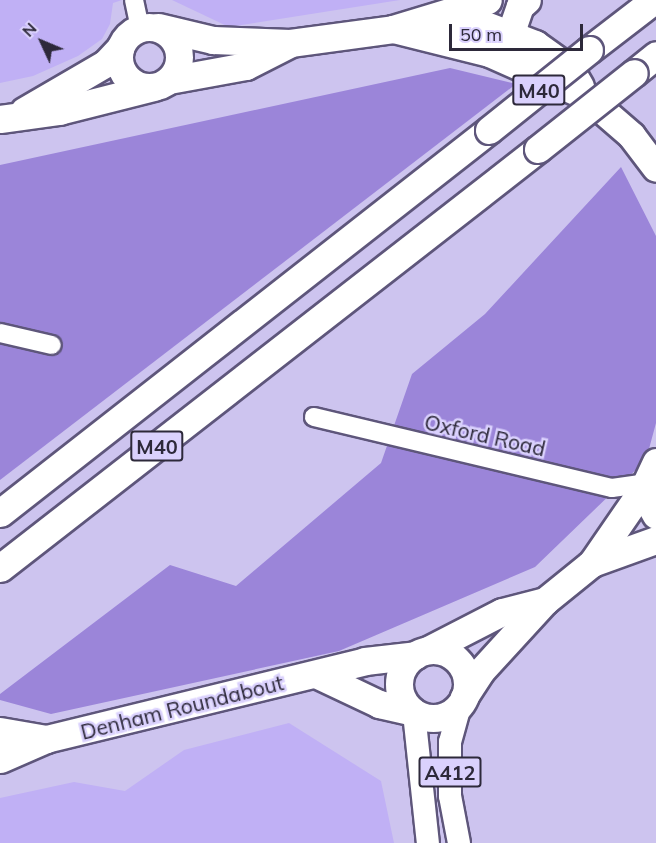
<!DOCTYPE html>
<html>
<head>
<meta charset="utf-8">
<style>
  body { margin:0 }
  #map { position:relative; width:656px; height:843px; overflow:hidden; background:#cdc4ef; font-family:Mulish,sans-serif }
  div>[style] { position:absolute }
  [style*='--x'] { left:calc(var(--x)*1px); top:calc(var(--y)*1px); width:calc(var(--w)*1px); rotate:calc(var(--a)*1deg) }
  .green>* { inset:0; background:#c0b0f5 }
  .forest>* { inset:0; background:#9b85d9 }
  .roads { filter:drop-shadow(2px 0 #5e567b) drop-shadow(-2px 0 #5e567b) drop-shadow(0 2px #5e567b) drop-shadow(0 -2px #5e567b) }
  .minor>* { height:18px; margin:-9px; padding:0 9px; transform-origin:9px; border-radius:9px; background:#fff }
  .major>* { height:22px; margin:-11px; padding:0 11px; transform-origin:11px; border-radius:11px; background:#fff }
  .highway>* { height:27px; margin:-13.5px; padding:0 13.5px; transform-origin:13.5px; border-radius:13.5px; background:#fff }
  .highway>.ring { margin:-13.5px; padding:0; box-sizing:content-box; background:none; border:27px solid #fff; border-radius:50% }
  .bridges { filter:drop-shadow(2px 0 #5e567b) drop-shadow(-2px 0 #5e567b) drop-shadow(0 2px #5e567b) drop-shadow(0 -2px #5e567b) }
  .highway-bridge>* { height:27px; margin:-13.5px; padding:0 13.5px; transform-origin:13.5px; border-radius:13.5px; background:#fff }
  span { translate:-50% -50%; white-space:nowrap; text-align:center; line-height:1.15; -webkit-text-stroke:5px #dad1fd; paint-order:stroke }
  .shield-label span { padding:2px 4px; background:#dad1fd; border:2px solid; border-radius:4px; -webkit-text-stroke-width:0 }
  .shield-label { font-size:20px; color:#2d293a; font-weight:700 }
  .street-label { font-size:21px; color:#2d293a }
  .north { position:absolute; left:12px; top:12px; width:60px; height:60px; -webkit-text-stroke:4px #dad1fd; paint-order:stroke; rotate:314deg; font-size:16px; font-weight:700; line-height:24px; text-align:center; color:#2d293a }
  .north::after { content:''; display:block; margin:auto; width:21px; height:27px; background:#2d293a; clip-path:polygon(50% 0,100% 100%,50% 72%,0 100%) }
  .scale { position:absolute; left:449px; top:24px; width:134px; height:27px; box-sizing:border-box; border:3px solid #2d293a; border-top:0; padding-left:8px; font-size:18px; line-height:21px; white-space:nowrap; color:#2d293a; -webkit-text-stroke:4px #dad1fd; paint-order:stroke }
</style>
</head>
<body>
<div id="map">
  <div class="green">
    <div style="clip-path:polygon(0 0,122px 0,113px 3px,110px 24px,102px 39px,78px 56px,33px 76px,0 83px)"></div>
    <div style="clip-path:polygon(172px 0,400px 0,229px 27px)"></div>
    <div style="clip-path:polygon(289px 723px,381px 781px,394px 843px,0 843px,0 798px,74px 782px,125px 791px,184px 750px)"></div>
  </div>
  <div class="forest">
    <div style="clip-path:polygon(450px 68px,516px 84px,0 480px,0 165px)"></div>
    <div style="clip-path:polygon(621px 167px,656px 236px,656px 423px,646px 460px,535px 567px,339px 651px,51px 714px,0 700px,0 694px,170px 565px,236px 586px,381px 463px,412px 374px,485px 314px)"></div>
  </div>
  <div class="roads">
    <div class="minor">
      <div style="--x:134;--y:0;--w:29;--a:78"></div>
      <div style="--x:0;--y:333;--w:53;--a:13"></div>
      <div style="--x:314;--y:417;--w:306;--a:13.4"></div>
      <div style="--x:612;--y:488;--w:34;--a:-8"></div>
    </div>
    <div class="major">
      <div style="--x:414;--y:713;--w:131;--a:83.9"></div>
      <div style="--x:459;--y:843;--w:48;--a:-100.8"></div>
      <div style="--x:450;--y:796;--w:54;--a:-90"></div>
      <div style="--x:450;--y:742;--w:41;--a:-74.6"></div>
    </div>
    <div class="highway">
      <div style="--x:439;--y:19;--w:44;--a:6.5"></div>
      <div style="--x:483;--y:24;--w:56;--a:21"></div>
      <div style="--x:535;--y:44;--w:43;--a:35.5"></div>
      <div style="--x:570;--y:69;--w:20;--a:60"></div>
      <div class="ring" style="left:119px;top:27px;width:33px;height:33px"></div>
      <div style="--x:158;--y:27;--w:57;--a:13.3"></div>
      <div style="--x:213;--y:40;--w:77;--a:2.2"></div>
      <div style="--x:290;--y:43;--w:104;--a:-7.7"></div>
      <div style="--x:393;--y:29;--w:99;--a:-17"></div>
      <div style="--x:393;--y:29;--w:99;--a:14"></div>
      <div style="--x:489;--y:53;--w:106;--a:23.9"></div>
      <div style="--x:586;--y:96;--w:60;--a:40.9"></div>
      <div style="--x:631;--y:135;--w:41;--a:52.9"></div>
      <div style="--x:523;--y:48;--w:16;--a:-125"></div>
      <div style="--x:514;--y:35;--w:9;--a:-96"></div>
      <div style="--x:513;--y:26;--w:21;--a:-71"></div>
      <div style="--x:520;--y:6;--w:9;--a:-41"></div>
      <div style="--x:589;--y:50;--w:82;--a:-37.6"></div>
      <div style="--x:634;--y:73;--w:28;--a:-39"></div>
      <div style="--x:169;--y:80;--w:78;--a:-10.3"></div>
      <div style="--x:246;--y:66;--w:48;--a:-27.1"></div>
      <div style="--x:24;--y:111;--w:95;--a:-30.3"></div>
      <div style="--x:106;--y:63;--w:21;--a:-47"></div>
      <div style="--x:0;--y:119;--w:60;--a:-7.7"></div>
      <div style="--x:59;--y:111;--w:98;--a:-14.2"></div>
      <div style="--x:656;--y:462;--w:26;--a:115"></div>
      <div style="--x:645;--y:486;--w:13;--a:81"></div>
      <div style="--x:647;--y:499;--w:18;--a:61"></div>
      <div style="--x:0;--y:513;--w:621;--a:-38.07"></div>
      <div style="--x:592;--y:563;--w:68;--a:-19.8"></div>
      <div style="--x:0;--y:568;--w:682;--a:-37.91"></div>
      <div style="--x:428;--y:650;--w:83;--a:-27.2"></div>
      <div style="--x:502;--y:612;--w:44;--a:-14.3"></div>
      <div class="ring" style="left:399px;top:650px;width:41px;height:41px"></div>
      <div style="--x:318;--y:675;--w:68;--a:25.4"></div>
      <div style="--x:379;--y:704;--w:35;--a:13"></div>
      <div style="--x:464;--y:697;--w:30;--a:-57"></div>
      <div style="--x:480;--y:672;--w:96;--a:-47.5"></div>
      <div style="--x:545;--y:601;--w:60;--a:-39"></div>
      <div style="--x:592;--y:563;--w:93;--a:-55.5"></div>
      <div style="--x:0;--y:731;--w:47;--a:9.9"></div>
      <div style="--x:0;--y:759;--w:50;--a:-23.5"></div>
      <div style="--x:46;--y:739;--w:328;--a:-13.7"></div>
      <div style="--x:365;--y:661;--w:51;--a:-6.7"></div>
    </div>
  </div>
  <div class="bridges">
    <div class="highway-bridge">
      <div style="--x:489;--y:130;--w:128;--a:-38.7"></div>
      <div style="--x:538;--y:149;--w:122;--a:-38.4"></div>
    </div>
  </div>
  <div class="shield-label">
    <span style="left:539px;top:90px">M40</span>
    <span style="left:157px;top:446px">M40</span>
    <span style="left:450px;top:772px">A412</span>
  </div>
  <div class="street-label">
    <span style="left:485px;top:435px;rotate:13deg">Oxford Road</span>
    <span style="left:182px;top:707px;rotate:-14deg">Denham Roundabout</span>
  </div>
  <div class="north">N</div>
  <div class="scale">50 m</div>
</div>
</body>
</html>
